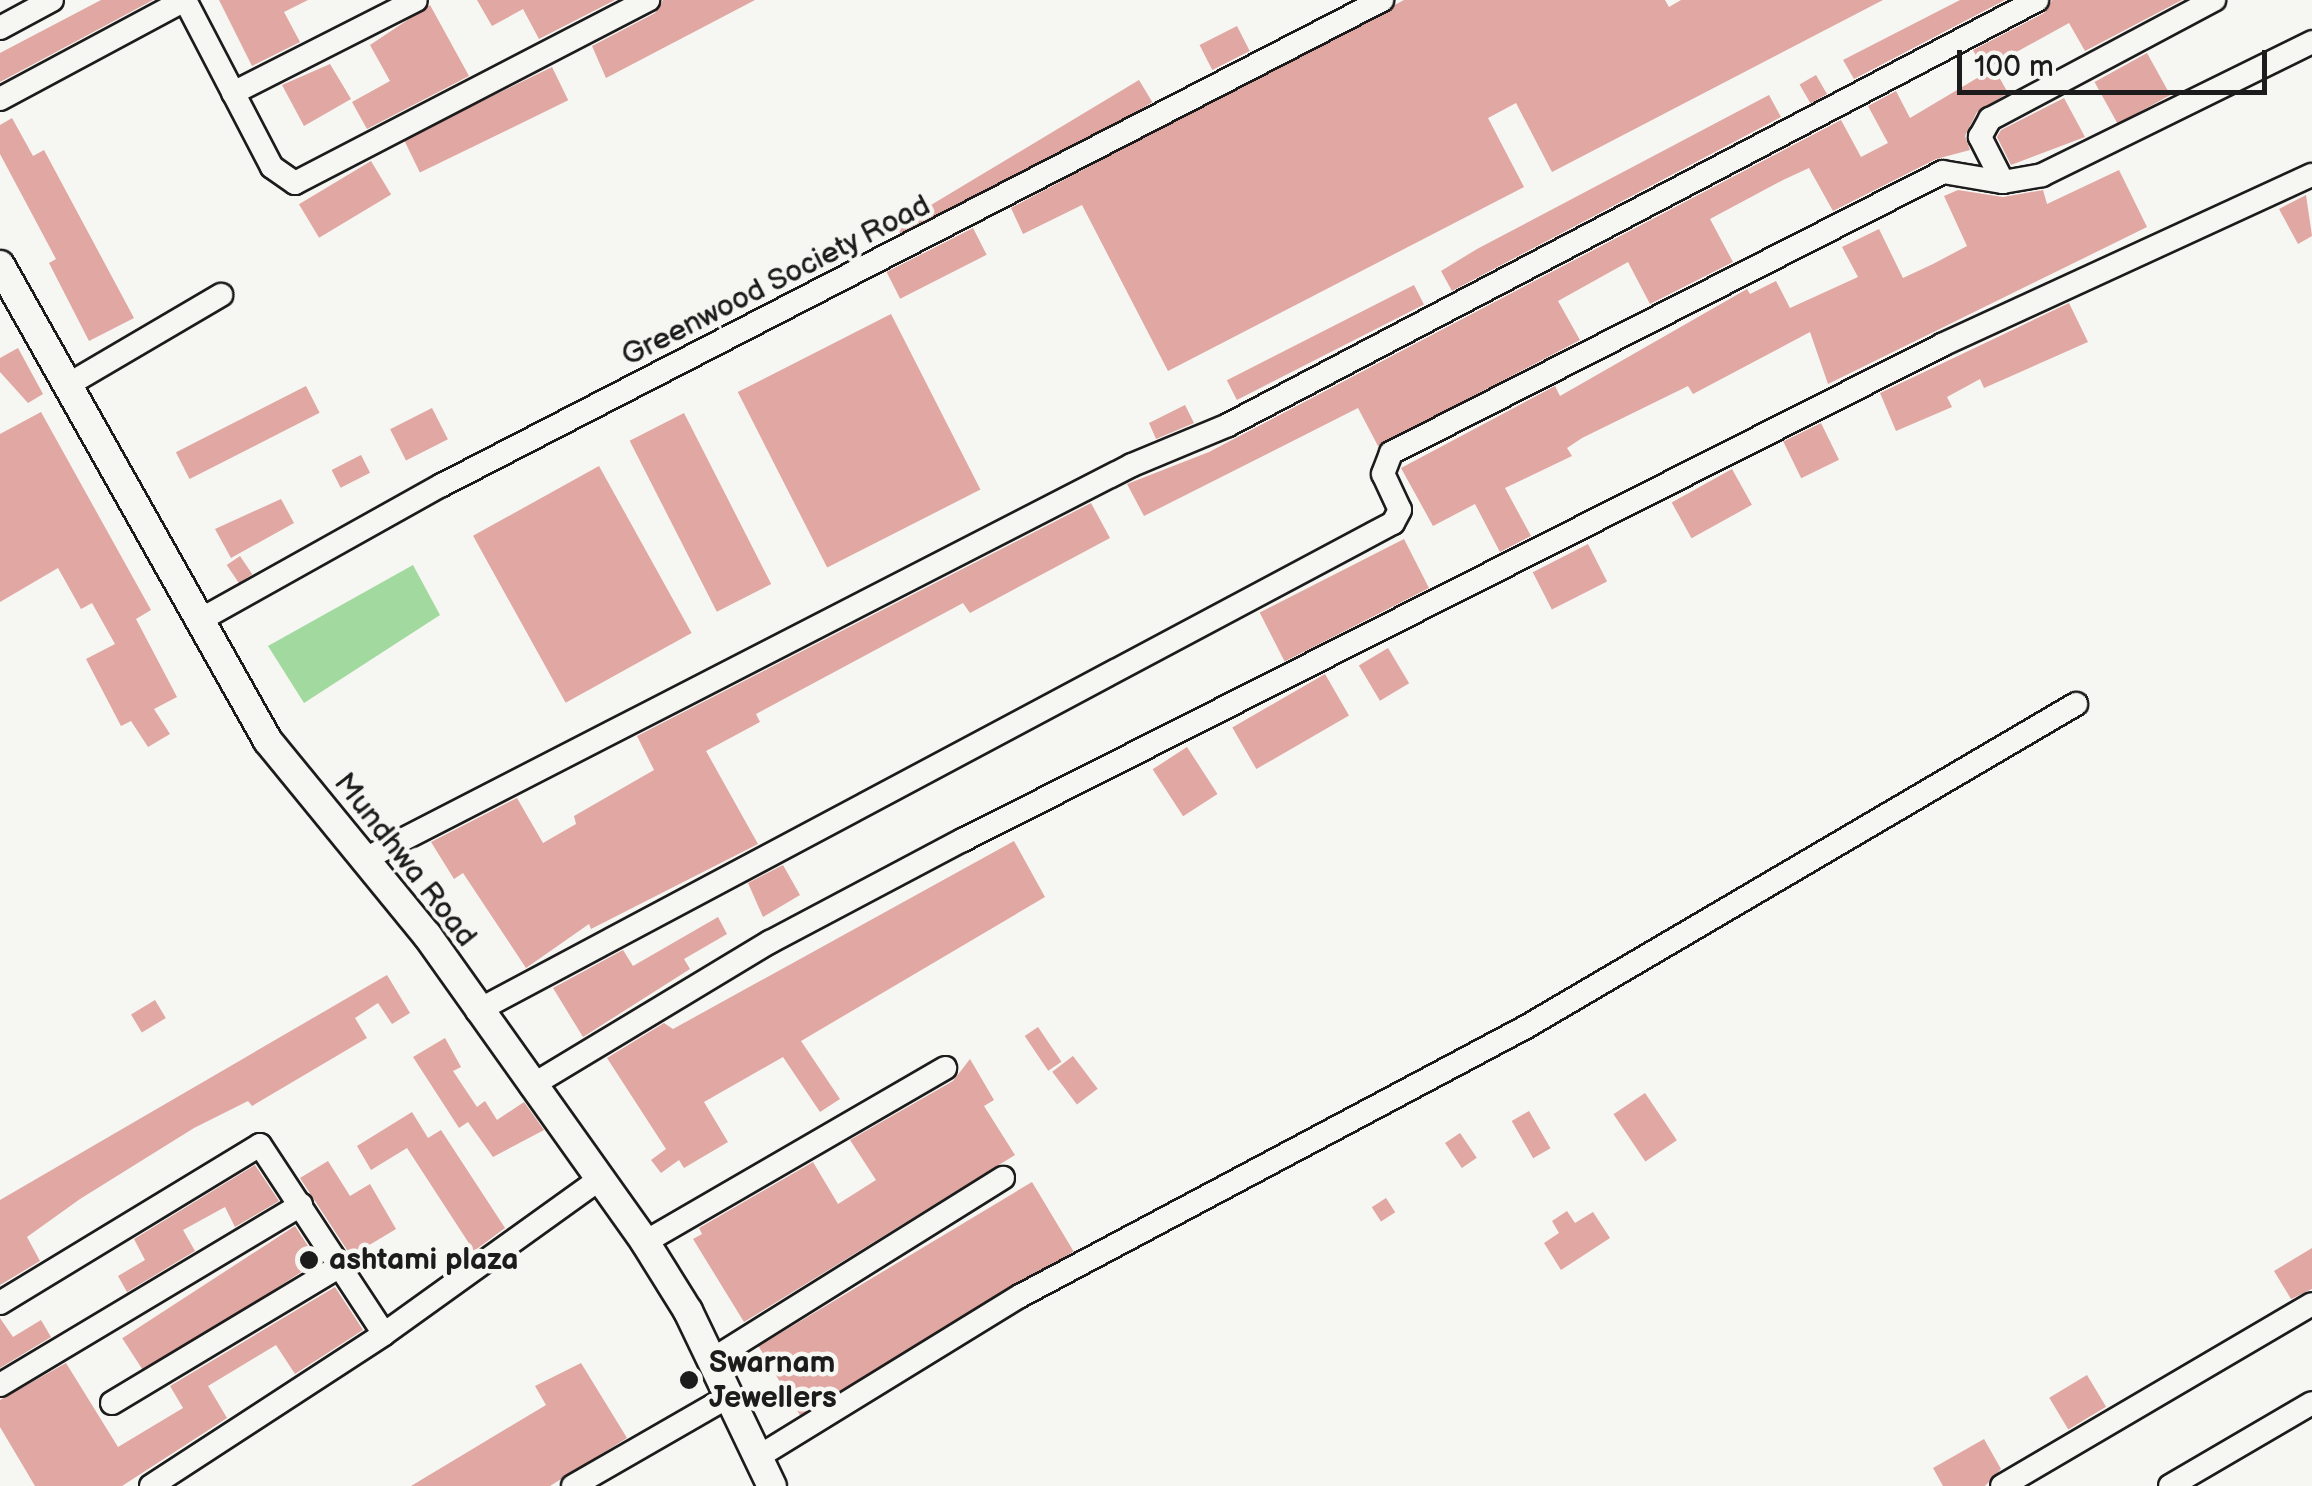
<!DOCTYPE html>
<html>
<head>
<meta charset="utf-8">
<style>
  body { margin:0 }
  #map { position:relative; width:2312px; height:1486px; overflow:hidden; background:#f6f6f2; font-family:"Balsamiq Sans",sans-serif }
  div>[style] { position:absolute }
  [style*='--x'] { left:calc(var(--x)*1px); top:calc(var(--y)*1px); width:calc(var(--w)*1px); rotate:calc(var(--a)*1deg) }
  .green>* { inset:0; background:#a1d99e }
  .building>* { inset:0; background:#e1a7a2; transform-origin:0 0 }
  .roads { filter:drop-shadow(2px 0 #1c1c1c) drop-shadow(-2px 0 #1c1c1c) drop-shadow(0 2px #1c1c1c) drop-shadow(0 -2px #1c1c1c) }
  .minor>* { height:22px; margin:-11px; padding:0 11px; transform-origin:11px; border-radius:11px; background:#f6f6f2 }
  .major>* { height:28px; margin:-14px; padding:0 14px; transform-origin:14px; border-radius:14px; background:#f6f6f2 }
  .dots>* { width:28px; height:28px; translate:-50% -50%; box-sizing:border-box; border:5px solid #f6f6f2; border-radius:50% }
  span { translate:-50% -50%; white-space:nowrap; text-align:center; line-height:1.15; -webkit-text-stroke:9px #f6f6f2; paint-order:stroke }
  .street-label { font-size:30px; color:#1c1c1c }
  .poi-label { font-size:30px; color:#1c1c1c; font-weight:700 }
  .left { translate:0 -50%; text-align:left }
  .scale { position:absolute; left:1957px; top:50px; width:310px; height:45px; box-sizing:border-box; border:5px solid #1c1c1c; border-top:0; padding-left:12px; font-size:30px; line-height:35px; white-space:nowrap; color:#1c1c1c; -webkit-text-stroke:8px #f6f6f2; paint-order:stroke }
</style>
</head>
<body>
<div id="map">
  <div class="green">
    <div style="clip-path:polygon(413px 565px,440px 615px,304px 703px,268px 646px)"></div>
  </div>
  <div class="building">
    <div style="clip-path:polygon(101px 0,153px 0,0 82px,0 53px)"></div>
    <div style="clip-path:polygon(219px 0,308px 0,284px 12px,300px 42px,252px 66px)"></div>
    <div style="clip-path:polygon(477px 0,615px 0,539px 39px,523px 9px,492px 26px)"></div>
    <div style="clip-path:polygon(663px 0,755px 0,606px 78px,592px 46px,655px 13px)"></div>
    <div style="clip-path:polygon(1404px 0,1665px 0,1669px 7px,1681px 0,1883px 0,1552px 172px,1516px 103px,1488px 118px,1524px 187px,1168px 371px,1082px 205px,1023px 234px,1011px 208px)"></div>
    <div style="clip-path:polygon(1960px 0,2005px 0,1854px 79px,1843px 60px)"></div>
    <div style="clip-path:polygon(2052px 0,2182px 0,2085px 51px,2069px 23px,1984px 70px,1973px 50px,2044px 13px)"></div>
    <div style="clip-path:polygon(430px 5px,469px 76px,367px 129px,352px 102px,390px 81px,370px 45px)"></div>
    <div style="left:1237px;top:26px;width:28px;height:42px;rotate:63deg"></div>
    <div style="left:2147px;top:53px;width:48px;height:60px;rotate:61deg"></div>
    <div style="clip-path:polygon(330px 64px,351px 99px,304px 126px,282px 85px)"></div>
    <div style="left:552px;top:67px;width:37px;height:165px;rotate:64deg"></div>
    <div style="clip-path:polygon(1994px 68px,2008px 93px,1977px 112px,1965px 136px,1970px 150px,1936px 159px,1833px 211px,1809px 168px,1783px 180px,1710px 219px,1733px 262px,1650px 304px,1628px 262px,1558px 301px,1580px 340px,1378px 446px,1358px 408px,1144px 516px,1127px 484px,1209px 452px,1841px 120px,1861px 157px,1888px 143px,1868px 106px,1896px 91px,1910px 118px)"></div>
    <div style="left:1816px;top:75px;width:22px;height:19px;rotate:60deg"></div>
    <div style="left:1139px;top:80px;width:26px;height:284px;rotate:59deg"></div>
    <div style="clip-path:polygon(1769px 95px,1781px 117px,1452px 291px,1441px 271px,1477px 249px)"></div>
    <div style="clip-path:polygon(2064px 98px,2085px 137px,2011px 165px,1997px 137px,2001px 130px)"></div>
    <div style="clip-path:polygon(12px 118px,33px 156px,44px 150px,134px 318px,89px 341px,49px 263px,56px 259px,0 154px,0 125px)"></div>
    <div style="left:371px;top:161px;width:39px;height:84px;rotate:59deg"></div>
    <div style="clip-path:polygon(2119px 170px,2147px 227px,1828px 384px,1810px 332px,1693px 394px,1688px 386px,1582px 438px,1567px 448px,1572px 456px,1505px 488px,1531px 536px,1500px 552px,1475px 504px,1433px 526px,1401px 468px,1555px 386px,1560px 396px,1747px 289px,1750px 294px,1776px 281px,1790px 308px,1858px 277px,1842px 247px,1879px 229px,1903px 278px,1933px 264px,1967px 246px,1944px 196px,1958px 190px,2003px 197px,2043px 190px,2047px 204px)"></div>
    <div style="clip-path:polygon(2306px 195px,2312px 236px,2298px 244px,2279px 209px)"></div>
    <div style="left:973px;top:228px;width:30px;height:97px;rotate:63deg"></div>
    <div style="left:1414px;top:285px;width:22px;height:210px;rotate:63deg"></div>
    <div style="clip-path:polygon(2069px 303px,2088px 342px,1984px 388px,1980px 379px,1947px 397px,1952px 407px,1896px 431px,1880px 393px)"></div>
    <div style="left:891px;top:314px;width:197px;height:172px;rotate:63deg"></div>
    <div style="clip-path:polygon(18px 348px,43px 394px,28px 403px,0 372px,0 358px)"></div>
    <div style="left:306px;top:386px;width:30px;height:146px;rotate:63deg"></div>
    <div style="clip-path:polygon(1185px 405px,1194px 423px,1156px 439px,1149px 423px)"></div>
    <div style="left:432px;top:408px;width:35px;height:47px;rotate:63deg"></div>
    <div style="clip-path:polygon(41px 412px,151px 610px,136px 619px,177px 697px,154px 709px,170px 734px,148px 747px,131px 721px,121px 726px,86px 659px,115px 644px,92px 603px,81px 609px,58px 568px,0 602px,0 434px)"></div>
    <div style="left:684px;top:413px;width:192px;height:61px;rotate:63deg"></div>
    <div style="left:1821px;top:423px;width:41px;height:42px;rotate:64deg"></div>
    <div style="left:361px;top:455px;width:20px;height:33px;rotate:63deg"></div>
    <div style="left:599px;top:466px;width:191px;height:144px;rotate:61deg"></div>
    <div style="left:1732px;top:469px;width:41px;height:69px;rotate:61deg"></div>
    <div style="clip-path:polygon(281px 499px,294px 523px,231px 558px,215px 529px)"></div>
    <div style="clip-path:polygon(1091px 503px,1110px 538px,970px 613px,963px 603px,756px 714px,760px 722px,706px 751px,758px 844px,591px 929px,589px 924px,526px 968px,463px 873px,454px 879px,431px 842px,517px 798px,543px 843px,576px 824px,574px 816px,654px 770px,637px 736px)"></div>
    <div style="left:1404px;top:539px;width:55px;height:162px;rotate:63deg"></div>
    <div style="left:1588px;top:544px;width:42px;height:62px;rotate:63deg"></div>
    <div style="left:240px;top:556px;width:22px;height:16px;rotate:56deg"></div>
    <div style="left:1388px;top:648px;width:41px;height:34px;rotate:59deg"></div>
    <div style="left:1325px;top:674px;width:48px;height:107px;rotate:60deg"></div>
    <div style="left:1187px;top:747px;width:56px;height:41px;rotate:57deg"></div>
    <div style="clip-path:polygon(1014px 841px,1045px 897px,801px 1041px,840px 1099px,820px 1112px,783px 1057px,704px 1102px,728px 1142px,684px 1168px,679px 1160px,661px 1173px,651px 1160px,666px 1149px,607px 1058px,664px 1023px,673px 1029px)"></div>
    <div style="clip-path:polygon(783px 865px,800px 895px,763px 917px,748px 883px)"></div>
    <div style="clip-path:polygon(718px 917px,727px 934px,684px 959px,690px 969px,583px 1037px,553px 988px,623px 950px,633px 966px)"></div>
    <div style="clip-path:polygon(387px 975px,410px 1013px,392px 1024px,378px 1003px,355px 1018px,367px 1038px,252px 1106px,248px 1101px,194px 1128px,80px 1199px,27px 1237px,40px 1261px,0 1285px,0 1200px)"></div>
    <div style="left:155px;top:1000px;width:21px;height:28px;rotate:59deg"></div>
    <div style="left:1038px;top:1027px;width:42px;height:16px;rotate:56deg"></div>
    <div style="clip-path:polygon(445px 1038px,461px 1067px,453px 1071px,477px 1107px,485px 1101px,497px 1120px,524px 1102px,544px 1130px,493px 1157px,468px 1122px,459px 1128px,413px 1057px)"></div>
    <div style="left:1073px;top:1056px;width:41px;height:26px;rotate:53deg"></div>
    <div style="clip-path:polygon(970px 1059px,994px 1100px,984px 1106px,1015px 1155px,744px 1322px,693px 1239px,702px 1234px,699px 1228px,813px 1162px,838px 1204px,876px 1180px,850px 1140px,953px 1081px)"></div>
    <div style="left:1645px;top:1093px;width:57px;height:38px;rotate:56deg"></div>
    <div style="left:1529px;top:1111px;width:43px;height:20px;rotate:60deg"></div>
    <div style="clip-path:polygon(412px 1112px,428px 1138px,441px 1130px,505px 1228px,474px 1251px,407px 1148px,371px 1170px,357px 1146px)"></div>
    <div style="left:1460px;top:1133px;width:30px;height:18px;rotate:56deg"></div>
    <div style="clip-path:polygon(328px 1161px,350px 1196px,370px 1184px,396px 1229px,351px 1256px,300px 1178px)"></div>
    <div style="clip-path:polygon(255px 1165px,279px 1201px,235px 1227px,225px 1207px,183px 1230px,195px 1251px,127px 1292px,118px 1276px,145px 1260px,134px 1239px)"></div>
    <div style="left:1032px;top:1182px;width:81px;height:319px;rotate:59deg"></div>
    <div style="left:1386px;top:1198px;width:17px;height:17px;rotate:57deg"></div>
    <div style="clip-path:polygon(1567px 1211px,1575px 1223px,1593px 1212px,1610px 1238px,1561px 1270px,1544px 1243px,1559px 1233px,1552px 1221px)"></div>
    <div style="left:295px;top:1226px;width:42px;height:206px;rotate:57deg"></div>
    <div style="clip-path:polygon(2312px 1248px,2312px 1289px,2291px 1299px,2274px 1271px)"></div>
    <div style="clip-path:polygon(335px 1287px,363px 1330px,295px 1374px,276px 1345px,208px 1386px,227px 1418px,122px 1486px,35px 1486px,0 1427px,0 1400px,66px 1363px,118px 1447px,183px 1408px,170px 1386px)"></div>
    <div style="clip-path:polygon(0 1318px,13px 1337px,41px 1320px,51px 1337px,0 1368px)"></div>
    <div style="clip-path:polygon(581px 1363px,627px 1438px,550px 1486px,411px 1486px,546px 1405px,535px 1386px)"></div>
    <div style="left:2087px;top:1375px;width:37px;height:44px;rotate:59deg"></div>
    <div style="clip-path:polygon(1984px 1439px,2001px 1469px,1985px 1486px,1943px 1486px,1933px 1468px)"></div>
  </div>
  <div class="roads">
    <div class="minor">
      <div style="--x:185;--y:0;--w:188;--a:62.5"></div>
      <div style="--x:272;--y:167;--w:28;--a:35"></div>
      <div style="--x:295;--y:183;--w:398;--a:-27.4"></div>
      <div style="--x:0;--y:28;--w:59;--a:-28.3"></div>
      <div style="--x:233;--y:93;--w:205;--a:-26.9"></div>
      <div style="--x:0;--y:99;--w:210;--a:-28.2"></div>
      <div style="--x:2003;--y:182;--w:51;--a:-117.1"></div>
      <div style="--x:1980;--y:137;--w:21;--a:-61"></div>
      <div style="--x:1990;--y:119;--w:254;--a:-28"></div>
      <div style="--x:66;--y:386;--w:180;--a:-30.4"></div>
      <div style="--x:200;--y:620;--w:277;--a:-29.2"></div>
      <div style="--x:442;--y:485;--w:1058;--a:-27.29"></div>
      <div style="--x:365;--y:859;--w:862;--a:-27.19"></div>
      <div style="--x:1132;--y:465;--w:104;--a:-22.6"></div>
      <div style="--x:1228;--y:425;--w:914;--a:-27.71"></div>
      <div style="--x:477;--y:1011;--w:1038;--a:-28.05"></div>
      <div style="--x:1393;--y:523;--w:15;--a:-62"></div>
      <div style="--x:1400;--y:510;--w:40;--a:-115"></div>
      <div style="--x:1383;--y:474;--w:22;--a:-69"></div>
      <div style="--x:1391;--y:453;--w:619;--a:-26.98"></div>
      <div style="--x:1943;--y:172;--w:61;--a:9.5"></div>
      <div style="--x:2003;--y:182;--w:40;--a:-10"></div>
      <div style="--x:2042;--y:175;--w:301;--a:-26.2"></div>
      <div style="--x:531;--y:1086;--w:279;--a:-31.1"></div>
      <div style="--x:770;--y:942;--w:218;--a:-27.9"></div>
      <div style="--x:963;--y:840;--w:1097;--a:-26.82"></div>
      <div style="--x:1942;--y:345;--w:407;--a:-24.7"></div>
      <div style="--x:645;--y:1242;--w:347;--a:-30.1"></div>
      <div style="--x:0;--y:1303;--w:304;--a:-31.3"></div>
      <div style="--x:260;--y:1145;--w:226;--a:56.7"></div>
      <div style="--x:713;--y:1359;--w:342;--a:-32"></div>
      <div style="--x:0;--y:1385;--w:351;--a:-30.9"></div>
      <div style="--x:112;--y:1403;--w:266;--a:-31"></div>
      <div style="--x:758;--y:1457;--w:308;--a:-31.6"></div>
      <div style="--x:1020;--y:1296;--w:573;--a:-28"></div>
      <div style="--x:1526;--y:1027;--w:638;--a:-30.42"></div>
      <div style="--x:151;--y:1486;--w:278;--a:-33.1"></div>
      <div style="--x:384;--y:1334;--w:266;--a:-35.7"></div>
      <div style="--x:573;--y:1486;--w:182;--a:-29.9"></div>
      <div style="--x:2002;--y:1486;--w:359;--a:-30.4"></div>
      <div style="--x:2170;--y:1486;--w:164;--a:-30.3"></div>
    </div>
    <div class="major">
      <div style="--x:0;--y:265;--w:546;--a:60.62"></div>
      <div style="--x:268;--y:741;--w:251;--a:50.7"></div>
      <div style="--x:427;--y:935;--w:377;--a:54.6"></div>
      <div style="--x:645;--y:1242;--w:81;--a:58.1"></div>
      <div style="--x:688;--y:1311;--w:194;--a:64.4"></div>
    </div>
  </div>
  <div class="dots">
    <div style="left:309px;top:1260px;background:#1c1c1c"></div>
    <div style="left:689px;top:1380px;background:#1c1c1c"></div>
  </div>
  <div class="street-label">
    <span style="left:776px;top:281px;rotate:-27deg">Greenwood Society Road</span>
    <span style="left:405px;top:860px;rotate:52deg">Mundhwa Road</span>
  </div>
  <div class="poi-label">
    <span class="left" style="left:329px;top:1260px">ashtami plaza</span>
    <span class="left" style="left:709px;top:1380px">Swarnam<br>Jewellers</span>
  </div>
  <div class="scale">100 m</div>
</div>
</body>
</html>
